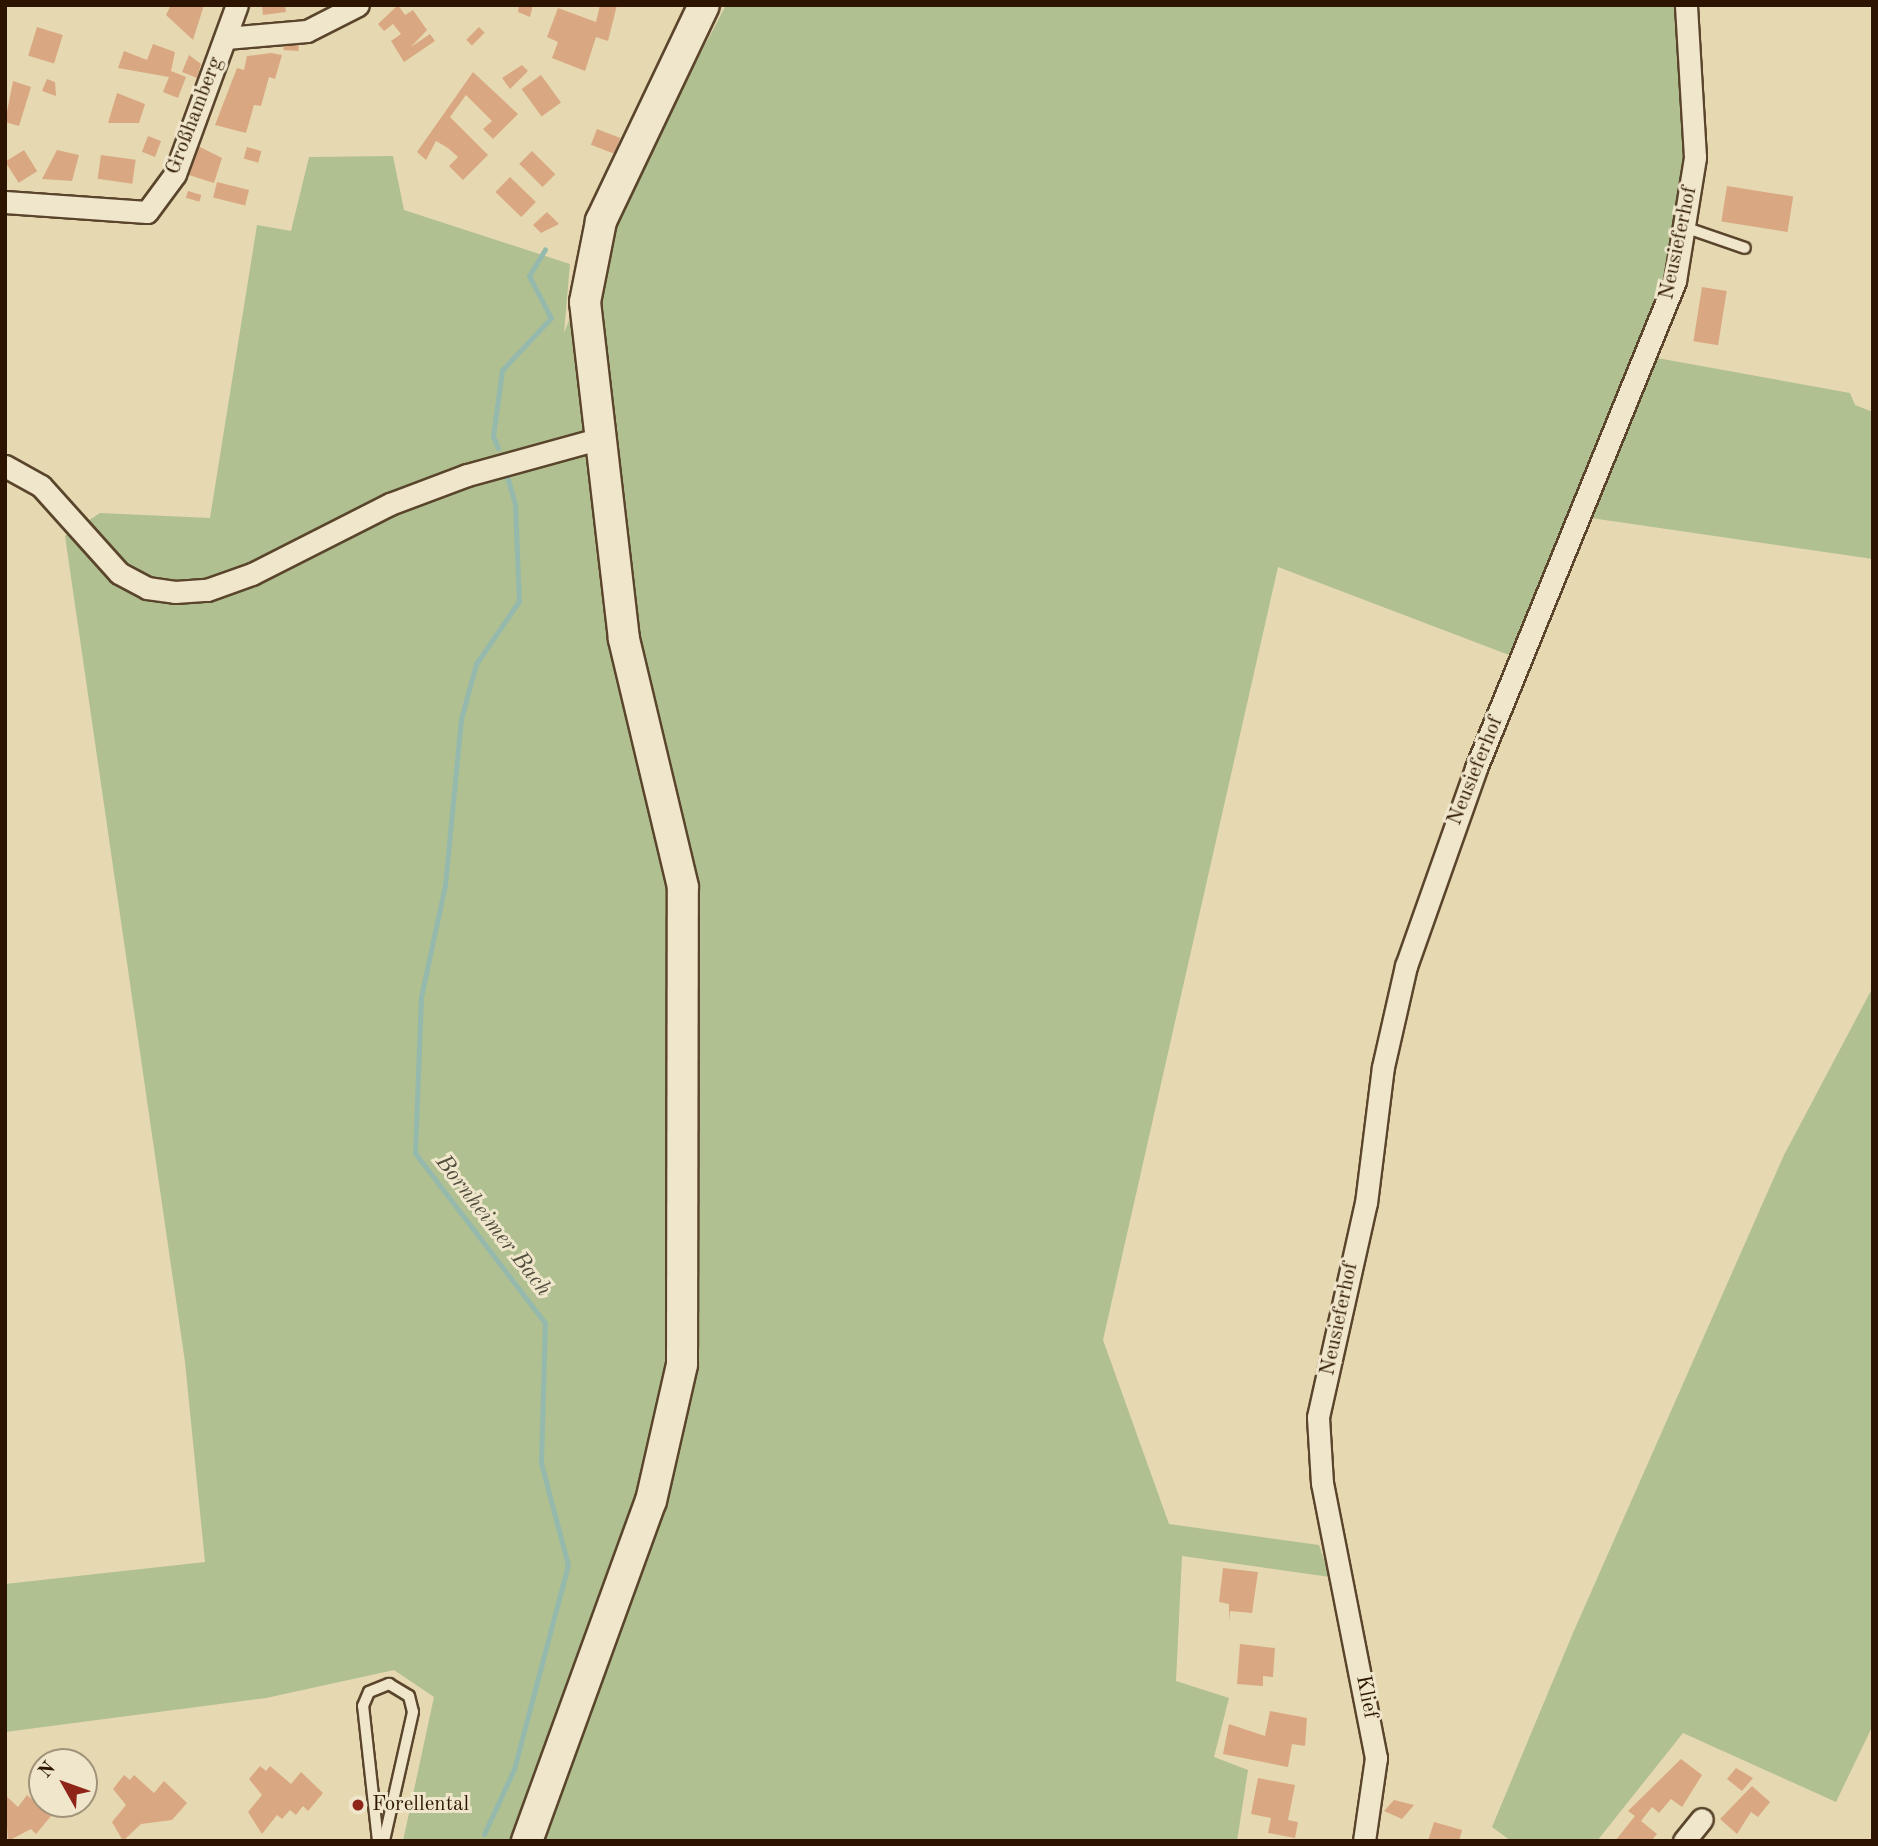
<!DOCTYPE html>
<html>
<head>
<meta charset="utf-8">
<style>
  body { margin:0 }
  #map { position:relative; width:1878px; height:1846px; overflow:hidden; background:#e6d8b0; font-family:"Old Standard TT",serif }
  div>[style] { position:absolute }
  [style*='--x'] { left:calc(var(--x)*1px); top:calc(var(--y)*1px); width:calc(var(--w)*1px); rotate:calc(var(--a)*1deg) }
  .green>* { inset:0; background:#b0c090 }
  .stream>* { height:5px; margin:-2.5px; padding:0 2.5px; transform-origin:2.5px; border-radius:2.5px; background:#96b9ad }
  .building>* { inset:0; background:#d9a883; transform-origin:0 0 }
  .roads { filter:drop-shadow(2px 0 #5a452c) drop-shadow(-2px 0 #5a452c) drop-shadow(0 2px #5a452c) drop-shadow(0 -2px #5a452c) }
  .lane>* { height:10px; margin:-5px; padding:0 5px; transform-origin:5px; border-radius:5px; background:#efe6cc }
  .street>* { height:21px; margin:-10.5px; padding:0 10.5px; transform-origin:10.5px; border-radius:10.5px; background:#efe6cc }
  .secondary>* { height:30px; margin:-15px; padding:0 15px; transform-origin:15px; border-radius:15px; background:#efe6cc }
  .dots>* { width:19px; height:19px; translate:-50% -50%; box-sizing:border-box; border:4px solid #efe6cc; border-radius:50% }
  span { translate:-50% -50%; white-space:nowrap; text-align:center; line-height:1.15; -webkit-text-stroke:6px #efe6cc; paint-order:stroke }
  .street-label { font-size:21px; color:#2c1400 }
  .poi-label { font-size:21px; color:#2c1400 }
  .left { translate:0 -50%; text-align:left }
  .water-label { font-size:23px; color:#514e3d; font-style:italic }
  .frame { position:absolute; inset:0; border:7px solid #2c1400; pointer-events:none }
  .north { position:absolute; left:28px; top:1748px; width:70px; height:70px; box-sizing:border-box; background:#efe6cc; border:2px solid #a1927a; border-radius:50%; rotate:310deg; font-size:19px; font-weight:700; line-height:28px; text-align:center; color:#2c1400 }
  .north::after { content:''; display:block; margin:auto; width:24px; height:32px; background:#8f2418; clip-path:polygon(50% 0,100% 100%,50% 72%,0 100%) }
</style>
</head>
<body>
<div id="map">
  <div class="green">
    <div style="clip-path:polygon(726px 5px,1686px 5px,1694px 106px,1682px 229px,1651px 338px,1509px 655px,1278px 567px,1103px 1340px,1169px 1524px,1319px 1545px,1330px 1577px,1182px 1556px,1176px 1681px,1229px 1698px,1214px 1757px,1248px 1770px,1237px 1841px,403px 1841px,434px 1697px,394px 1670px,266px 1698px,5px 1732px,5px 1584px,205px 1562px,185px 1362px,65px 536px,100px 513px,210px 518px,257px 225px,291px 231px,309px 157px,393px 156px,404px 210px,570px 264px,564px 333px,597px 250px)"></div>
    <div style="clip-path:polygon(1657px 358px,1850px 393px,1855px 405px,1873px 412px,1873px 559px,1591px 518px)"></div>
    <div style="clip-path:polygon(1873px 987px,1873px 1725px,1836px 1802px,1683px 1733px,1597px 1841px,1511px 1841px,1492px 1827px,1573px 1633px,1784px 1155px)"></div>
  </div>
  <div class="stream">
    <div style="--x:498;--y:448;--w:13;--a:-113"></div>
    <div style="--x:493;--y:436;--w:67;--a:-82.2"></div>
    <div style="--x:502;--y:370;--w:71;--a:-46.7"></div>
    <div style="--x:551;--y:318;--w:47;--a:-117.6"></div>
    <div style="--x:529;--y:276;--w:31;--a:-59"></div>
    <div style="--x:484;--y:1834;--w:72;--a:-65.2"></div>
    <div style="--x:514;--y:1769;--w:211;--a:-75.2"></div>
    <div style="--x:568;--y:1565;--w:106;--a:-104.8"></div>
    <div style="--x:541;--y:1463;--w:140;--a:-88.4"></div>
    <div style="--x:545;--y:1323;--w:214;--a:-127.4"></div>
    <div style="--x:415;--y:1153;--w:156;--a:-87.8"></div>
    <div style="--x:421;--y:997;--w:115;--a:-77.9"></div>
    <div style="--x:445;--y:885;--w:167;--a:-84.5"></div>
    <div style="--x:461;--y:719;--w:57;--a:-74.7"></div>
    <div style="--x:476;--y:664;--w:76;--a:-55.7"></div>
    <div style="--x:519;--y:601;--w:97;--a:-92.4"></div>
    <div style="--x:515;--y:504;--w:32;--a:-106"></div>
  </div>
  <div class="building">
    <div style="clip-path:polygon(171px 5px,204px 5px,193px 40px,166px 15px)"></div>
    <div style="clip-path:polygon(262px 5px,285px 5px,286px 12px,263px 15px)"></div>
    <div style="clip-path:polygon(398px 5px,405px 15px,413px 10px,427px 30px,411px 47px,430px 34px,435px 41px,404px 62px,391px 41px,401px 34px,393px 24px,384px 31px,378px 24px)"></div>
    <div style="clip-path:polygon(519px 5px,533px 5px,530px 17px,518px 12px)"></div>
    <div style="clip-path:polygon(600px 5px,617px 5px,608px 41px,596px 37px,585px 71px,552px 58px,558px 42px,547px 37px,558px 8px,596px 22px)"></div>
    <div style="left:37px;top:27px;width:27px;height:30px;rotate:17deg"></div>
    <div style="left:479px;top:27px;width:8px;height:18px;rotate:45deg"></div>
    <div style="left:284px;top:41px;width:15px;height:9px;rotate:4deg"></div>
    <div style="clip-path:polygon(153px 44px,175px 52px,171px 71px,186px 77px,178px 98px,163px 92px,169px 77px,118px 68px,124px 51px,147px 60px)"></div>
    <div style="clip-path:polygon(271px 53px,282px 55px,275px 79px,269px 77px,261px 106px,254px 105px,246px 133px,215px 125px,237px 68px,244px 70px,247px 56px)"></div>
    <div style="clip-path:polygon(189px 55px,201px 64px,197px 78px,182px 72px)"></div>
    <div style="clip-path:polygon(522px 65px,528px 71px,510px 89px,502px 78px)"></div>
    <div style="clip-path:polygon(473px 72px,518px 114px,493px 139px,483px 129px,492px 121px,466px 95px,450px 117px,488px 155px,463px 180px,449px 166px,458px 157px,448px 148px,436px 141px,426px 160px,417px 152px)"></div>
    <div style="left:541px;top:75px;width:34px;height:24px;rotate:54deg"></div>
    <div style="clip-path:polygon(47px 79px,55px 82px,56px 96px,42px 91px)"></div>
    <div style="clip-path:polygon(13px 81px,31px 87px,19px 126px,5px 122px)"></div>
    <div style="clip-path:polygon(117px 93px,145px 104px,139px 123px,108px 123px)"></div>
    <div style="left:597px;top:129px;width:25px;height:17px;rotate:21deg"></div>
    <div style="left:148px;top:136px;width:14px;height:17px;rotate:21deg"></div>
    <div style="clip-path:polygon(198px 146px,222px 158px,214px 183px,189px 175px)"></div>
    <div style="left:247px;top:147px;width:15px;height:12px;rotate:16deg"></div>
    <div style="left:24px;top:150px;width:25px;height:22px;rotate:58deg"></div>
    <div style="clip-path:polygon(57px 150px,79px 155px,72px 181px,42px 179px)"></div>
    <div style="left:532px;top:151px;width:33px;height:18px;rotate:45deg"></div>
    <div style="left:101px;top:155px;width:35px;height:24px;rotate:8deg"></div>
    <div style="left:510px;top:177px;width:36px;height:21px;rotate:44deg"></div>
    <div style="left:217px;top:182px;width:33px;height:16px;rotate:14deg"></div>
    <div style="left:1727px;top:186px;width:67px;height:36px;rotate:9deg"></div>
    <div style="left:188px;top:191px;width:14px;height:7px;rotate:17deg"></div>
    <div style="clip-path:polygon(547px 212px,559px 224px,541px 233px,533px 225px)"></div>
    <div style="left:1702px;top:287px;width:25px;height:55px;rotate:9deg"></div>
    <div style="clip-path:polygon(1223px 1568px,1258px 1572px,1252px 1613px,1230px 1611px,1229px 1622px,1229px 1604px,1219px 1602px)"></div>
    <div style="clip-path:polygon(1240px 1644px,1275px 1648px,1273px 1677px,1263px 1676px,1263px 1686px,1237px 1684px)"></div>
    <div style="clip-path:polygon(1270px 1711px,1307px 1718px,1305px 1746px,1292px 1744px,1288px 1767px,1223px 1754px,1229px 1724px,1265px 1736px)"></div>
    <div style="clip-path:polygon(1681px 1759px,1702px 1775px,1682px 1807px,1671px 1799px,1659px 1813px,1652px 1807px,1641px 1821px,1657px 1834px,1651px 1841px,1615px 1841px,1635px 1816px,1628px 1811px)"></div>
    <div style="clip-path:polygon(260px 1766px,266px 1771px,270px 1766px,291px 1784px,301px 1772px,323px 1793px,308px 1811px,303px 1806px,296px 1815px,290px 1810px,282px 1819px,277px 1815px,262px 1834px,248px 1812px,262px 1795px,249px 1779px)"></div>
    <div style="clip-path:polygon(1736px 1768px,1753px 1778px,1742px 1791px,1727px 1779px)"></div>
    <div style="clip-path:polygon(124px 1775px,130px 1780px,134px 1775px,154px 1793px,164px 1781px,187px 1803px,172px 1820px,141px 1824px,123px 1841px,112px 1822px,126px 1805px,113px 1789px)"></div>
    <div style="clip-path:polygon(1258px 1778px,1295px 1785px,1288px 1820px,1298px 1822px,1295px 1838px,1268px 1833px,1271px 1818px,1251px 1814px)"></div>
    <div style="clip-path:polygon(1752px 1786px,1770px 1802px,1758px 1817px,1751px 1812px,1737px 1834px,1720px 1819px)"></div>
    <div style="clip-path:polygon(5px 1795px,18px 1807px,27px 1795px,51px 1816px,36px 1834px,31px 1829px,8px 1841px)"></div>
    <div style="clip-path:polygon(1394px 1800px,1414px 1805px,1402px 1819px,1384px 1811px)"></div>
    <div style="clip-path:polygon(1434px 1822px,1462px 1830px,1459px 1841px,1428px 1841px)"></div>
  </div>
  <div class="roads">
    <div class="lane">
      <div style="--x:1687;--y:228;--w:61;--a:19"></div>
      <div style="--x:378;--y:1841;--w:136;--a:-96.3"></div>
      <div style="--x:363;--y:1706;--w:15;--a:-67"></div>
      <div style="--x:369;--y:1692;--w:22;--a:-22"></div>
      <div style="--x:389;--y:1684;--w:23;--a:31"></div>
      <div style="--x:409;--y:1696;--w:16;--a:76"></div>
      <div style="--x:413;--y:1712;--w:132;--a:102.7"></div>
    </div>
    <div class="street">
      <div style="--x:226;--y:38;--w:81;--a:-4.9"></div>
      <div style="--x:307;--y:31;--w:57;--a:-27"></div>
      <div style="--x:5;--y:202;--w:142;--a:4"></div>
      <div style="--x:147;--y:212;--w:47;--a:-53.6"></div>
      <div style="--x:175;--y:174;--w:180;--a:-69.9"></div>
      <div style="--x:5;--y:466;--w:41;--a:29.1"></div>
      <div style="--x:41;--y:486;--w:117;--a:48.1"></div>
      <div style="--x:119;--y:573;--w:32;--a:28"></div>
      <div style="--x:147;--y:588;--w:28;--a:8"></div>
      <div style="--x:175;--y:592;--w:32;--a:-4"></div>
      <div style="--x:207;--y:590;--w:48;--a:-19.6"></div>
      <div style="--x:252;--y:574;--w:155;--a:-26.9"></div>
      <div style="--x:390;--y:504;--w:82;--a:-20.6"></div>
      <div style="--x:467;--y:475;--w:136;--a:-15.4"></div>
      <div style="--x:1364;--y:1841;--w:84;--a:-81.8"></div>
      <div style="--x:1376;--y:1758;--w:280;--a:-101.1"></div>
      <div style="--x:1322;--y:1483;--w:66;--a:-93.5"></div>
      <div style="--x:1318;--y:1417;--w:219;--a:-77.4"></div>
      <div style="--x:1366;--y:1203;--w:137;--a:-82.9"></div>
      <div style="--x:1383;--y:1067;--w:104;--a:-77.2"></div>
      <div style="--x:1406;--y:966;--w:210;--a:-70.5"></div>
      <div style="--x:1476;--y:768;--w:526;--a:-67.77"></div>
      <div style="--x:1675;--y:281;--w:126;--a:-80.8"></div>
      <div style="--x:1695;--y:157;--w:152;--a:-93.4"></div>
      <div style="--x:1684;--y:1841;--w:28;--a:-51"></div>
    </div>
    <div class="secondary">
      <div style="--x:527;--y:1841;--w:362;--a:-70"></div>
      <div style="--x:651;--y:1501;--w:139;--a:-77.2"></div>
      <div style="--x:682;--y:1365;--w:478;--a:-89.9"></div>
      <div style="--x:683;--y:887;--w:255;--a:-103.4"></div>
      <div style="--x:624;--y:639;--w:339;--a:-96.6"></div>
      <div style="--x:585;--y:302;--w:83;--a:-78.8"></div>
      <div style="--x:601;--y:221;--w:239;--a:-64.5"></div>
    </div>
  </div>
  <div class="dots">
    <div style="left:358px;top:1805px;background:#8f2418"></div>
  </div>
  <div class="street-label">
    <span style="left:195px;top:116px;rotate:-69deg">Großhamberg</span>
    <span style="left:1679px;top:243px;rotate:-78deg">Neusieferhof</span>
    <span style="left:1476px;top:771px;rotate:-68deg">Neusieferhof</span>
    <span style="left:1340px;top:1319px;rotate:-78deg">Neusieferhof</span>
    <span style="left:1366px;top:1697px;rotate:79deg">Klief</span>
  </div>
  <div class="poi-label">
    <span class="left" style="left:372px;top:1805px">Forellental</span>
  </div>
  <div class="water-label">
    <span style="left:493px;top:1226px;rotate:52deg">Bornheimer Bach</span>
  </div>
  <div class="frame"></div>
  <div class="north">N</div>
</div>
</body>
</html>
